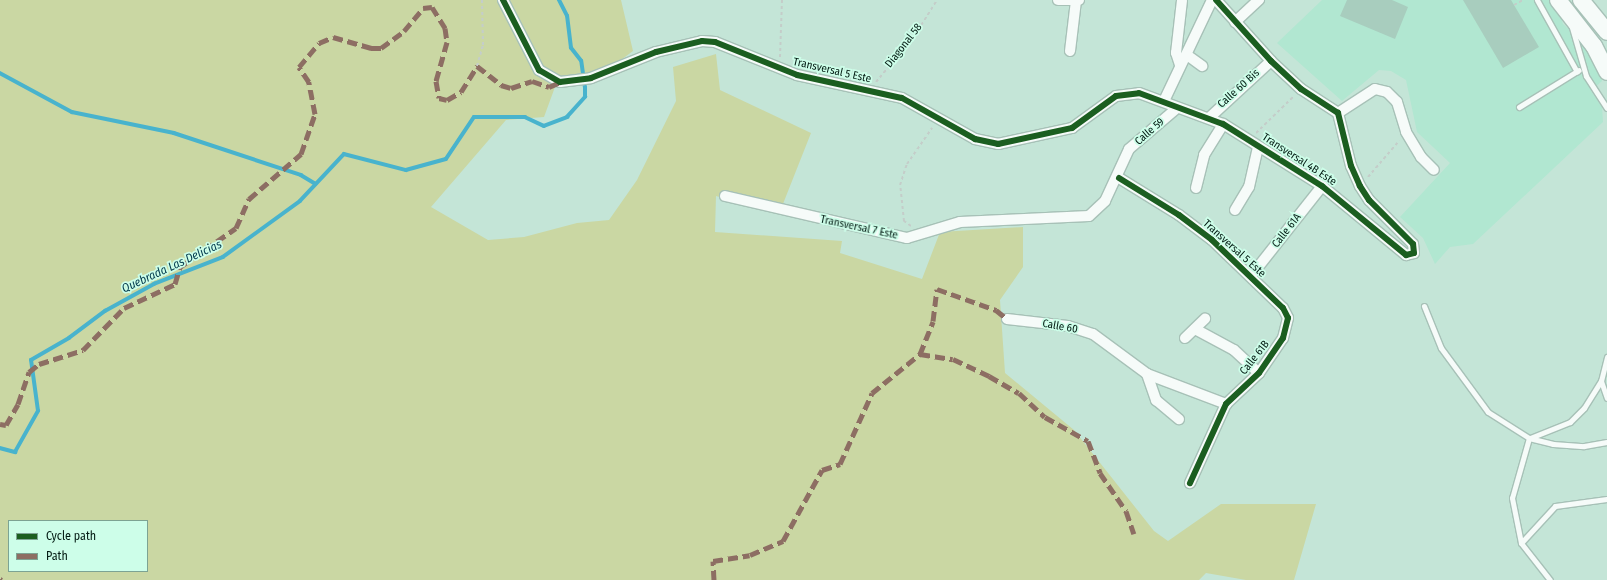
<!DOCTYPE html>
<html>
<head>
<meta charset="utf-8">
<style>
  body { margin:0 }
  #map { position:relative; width:1607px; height:580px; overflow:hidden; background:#c4e5d7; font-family:"Fira Sans Condensed",sans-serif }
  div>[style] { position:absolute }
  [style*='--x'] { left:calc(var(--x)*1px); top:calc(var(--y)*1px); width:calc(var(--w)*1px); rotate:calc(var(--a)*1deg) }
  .built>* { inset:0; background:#b1e7d1 }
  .green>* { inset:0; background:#cad7a3 }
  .stream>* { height:3.5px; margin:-1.75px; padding:0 1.75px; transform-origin:1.75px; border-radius:1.75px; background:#48b3cd }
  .building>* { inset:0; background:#a8cdbe }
  .path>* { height:2px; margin-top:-1px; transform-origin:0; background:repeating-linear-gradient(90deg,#c4cdc9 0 3px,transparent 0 6px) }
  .roads { filter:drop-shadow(1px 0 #a7c1b7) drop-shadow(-1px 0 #a7c1b7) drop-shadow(0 1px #a7c1b7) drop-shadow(0 -1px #a7c1b7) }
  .service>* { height:5px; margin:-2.5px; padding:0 2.5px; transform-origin:2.5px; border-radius:2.5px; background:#f6fbf9 }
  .minor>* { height:10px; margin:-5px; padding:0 5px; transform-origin:5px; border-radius:5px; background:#f6fbf9 }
  .primary>* { height:16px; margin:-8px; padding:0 8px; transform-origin:8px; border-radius:8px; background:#f6fbf9 }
  .quiet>* { height:5px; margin-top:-2.5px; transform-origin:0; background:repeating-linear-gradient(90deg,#8d6e63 0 10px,transparent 0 15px) }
  .cycleway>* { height:6px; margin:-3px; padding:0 3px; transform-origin:3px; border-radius:3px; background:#1b5e20 }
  span { translate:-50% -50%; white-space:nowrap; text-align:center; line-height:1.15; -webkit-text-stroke:3.5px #cdfee9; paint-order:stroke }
  .street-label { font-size:11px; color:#031b13 }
  .water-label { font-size:12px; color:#033a4d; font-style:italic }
  .legend { position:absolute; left:8px; top:520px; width:140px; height:52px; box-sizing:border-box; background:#cdfee9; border:1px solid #7ca393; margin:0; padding:5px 7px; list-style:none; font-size:12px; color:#031b13 }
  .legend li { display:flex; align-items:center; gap:8px; height:20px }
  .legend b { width:20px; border:1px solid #7ca393 }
</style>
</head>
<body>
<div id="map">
  <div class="built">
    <div style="clip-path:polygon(1322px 0,1549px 0,1560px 13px,1563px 24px,1590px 49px,1598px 66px,1602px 81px,1591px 91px,1602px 107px,1603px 122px,1473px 244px,1450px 247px,1435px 264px,1423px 238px,1400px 217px,1450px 163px,1417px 132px,1406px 80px,1391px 71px,1379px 70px,1342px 101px,1277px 43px)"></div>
  </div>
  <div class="green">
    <div style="clip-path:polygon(evenodd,0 0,621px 0,633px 51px,591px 82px,555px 87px,544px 117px,506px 120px,431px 207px,488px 240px,524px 237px,577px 223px,609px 220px,637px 180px,676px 101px,673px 67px,716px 54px,720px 90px,811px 133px,779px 214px,716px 196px,715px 232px,842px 241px,840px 253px,922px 279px,940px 232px,1023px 227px,1023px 267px,1000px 300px,1005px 373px,1074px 430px,1154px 531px,1168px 541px,1221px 504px,1316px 504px,1294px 580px,1246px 580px,1206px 573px,1199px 580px,0 580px,0 0,9px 521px,147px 521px,147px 571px,9px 571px,9px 521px)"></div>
  </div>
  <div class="stream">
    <div style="--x:0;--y:73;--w:82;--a:28.4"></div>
    <div style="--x:72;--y:112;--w:104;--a:11.6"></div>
    <div style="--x:174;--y:133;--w:134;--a:18.3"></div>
    <div style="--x:301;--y:175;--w:17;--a:31"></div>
    <div style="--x:0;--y:448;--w:16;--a:15"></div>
    <div style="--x:15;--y:452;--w:47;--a:-60.7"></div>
    <div style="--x:38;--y:411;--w:51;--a:-97.8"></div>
    <div style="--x:31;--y:360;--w:44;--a:-30.1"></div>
    <div style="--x:69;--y:338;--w:45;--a:-36.9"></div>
    <div style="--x:105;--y:311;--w:56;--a:-28.9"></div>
    <div style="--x:154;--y:284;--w:74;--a:-21.4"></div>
    <div style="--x:223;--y:257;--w:95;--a:-36"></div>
    <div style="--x:300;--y:201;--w:64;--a:-46.9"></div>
    <div style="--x:344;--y:154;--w:64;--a:14.5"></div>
    <div style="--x:406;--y:170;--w:41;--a:-15.4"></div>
    <div style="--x:446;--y:159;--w:50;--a:-56.3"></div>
    <div style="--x:474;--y:117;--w:51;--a:0"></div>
    <div style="--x:525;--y:117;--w:21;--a:25"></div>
    <div style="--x:544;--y:126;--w:25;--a:-21"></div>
    <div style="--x:567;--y:117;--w:27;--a:-48"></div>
    <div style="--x:585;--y:97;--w:9;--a:-90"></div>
    <div style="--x:585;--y:88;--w:27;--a:-98"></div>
    <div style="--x:581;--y:61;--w:16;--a:-128"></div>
    <div style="--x:571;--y:48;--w:32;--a:-97"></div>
    <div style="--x:567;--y:16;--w:18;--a:-117"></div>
  </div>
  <div class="building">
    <div style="clip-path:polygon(1347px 0,1392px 0,1408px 7px,1395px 39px,1340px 16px)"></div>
    <div style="clip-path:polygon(1463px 0,1511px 0,1539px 47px,1503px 68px)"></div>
  </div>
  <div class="path">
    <div style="--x:1514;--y:5;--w:10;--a:-29"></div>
    <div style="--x:780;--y:57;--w:57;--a:-88"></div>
    <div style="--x:477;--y:66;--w:22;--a:-74"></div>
    <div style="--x:483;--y:45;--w:45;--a:-91.3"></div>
    <div style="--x:876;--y:82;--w:61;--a:-50.3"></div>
    <div style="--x:915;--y:35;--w:41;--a:-57.8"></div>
    <div style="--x:1256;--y:133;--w:53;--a:-44.2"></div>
    <div style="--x:1368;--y:177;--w:48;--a:-49.3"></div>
    <div style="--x:911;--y:226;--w:9;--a:-144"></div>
    <div style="--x:904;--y:221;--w:36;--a:-96"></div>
    <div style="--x:900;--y:185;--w:22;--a:-72"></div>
    <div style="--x:907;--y:164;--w:44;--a:-55.2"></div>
  </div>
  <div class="roads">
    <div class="service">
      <div style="--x:1537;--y:0;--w:82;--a:60.9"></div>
      <div style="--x:1571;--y:24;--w:54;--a:73.9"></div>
      <div style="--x:1586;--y:76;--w:38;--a:57"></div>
      <div style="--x:1519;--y:107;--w:70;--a:-31.7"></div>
      <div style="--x:1424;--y:306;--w:45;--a:68"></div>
      <div style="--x:1441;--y:348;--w:79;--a:53.7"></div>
      <div style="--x:1488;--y:412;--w:49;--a:32.4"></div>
      <div style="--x:1529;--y:438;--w:25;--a:14"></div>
      <div style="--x:1553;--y:444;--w:31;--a:4"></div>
      <div style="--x:1584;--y:446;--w:23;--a:-10"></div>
      <div style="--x:1601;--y:381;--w:18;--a:71"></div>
      <div style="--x:1529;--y:438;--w:62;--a:105.8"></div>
      <div style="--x:1512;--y:498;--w:46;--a:78.7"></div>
      <div style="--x:1521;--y:543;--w:47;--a:51.9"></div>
      <div style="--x:1530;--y:438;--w:43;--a:-21.8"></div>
      <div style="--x:1570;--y:422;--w:20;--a:-45"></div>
      <div style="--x:1584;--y:408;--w:32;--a:-58"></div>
      <div style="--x:1601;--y:381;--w:25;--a:-76"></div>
      <div style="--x:1521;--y:543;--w:50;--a:-47.4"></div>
      <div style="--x:1555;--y:506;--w:52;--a:-7.7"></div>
    </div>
    <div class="minor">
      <div style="--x:503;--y:0;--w:79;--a:62.8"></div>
      <div style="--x:539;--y:70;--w:24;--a:30"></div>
      <div style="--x:560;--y:82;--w:31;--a:-7"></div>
      <div style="--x:591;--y:78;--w:70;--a:-21.8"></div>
      <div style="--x:656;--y:52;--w:47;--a:-13.4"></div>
      <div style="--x:702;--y:41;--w:13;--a:4"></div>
      <div style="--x:715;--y:42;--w:88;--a:21.9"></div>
      <div style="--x:797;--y:75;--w:107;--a:12.4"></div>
      <div style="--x:902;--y:98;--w:84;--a:29.3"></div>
      <div style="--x:975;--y:139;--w:24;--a:12"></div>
      <div style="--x:998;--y:144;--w:76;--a:-12.2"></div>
      <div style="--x:1072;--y:128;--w:54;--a:-36"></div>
      <div style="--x:1116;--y:96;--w:23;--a:-7"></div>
      <div style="--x:1139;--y:93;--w:90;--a:20.3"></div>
      <div style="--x:1223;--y:124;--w:117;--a:32.1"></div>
      <div style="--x:1322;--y:186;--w:109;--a:39.4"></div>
      <div style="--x:1406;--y:255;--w:8;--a:-14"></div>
      <div style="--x:1414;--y:253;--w:9;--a:-96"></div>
      <div style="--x:1413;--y:244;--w:62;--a:-135"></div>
      <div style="--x:1369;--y:200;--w:17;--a:-123"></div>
      <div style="--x:1360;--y:186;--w:22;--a:-114"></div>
      <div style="--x:1351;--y:166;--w:55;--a:-103.8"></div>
      <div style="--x:1338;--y:113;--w:44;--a:-147"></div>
      <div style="--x:1301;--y:89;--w:41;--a:-137"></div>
      <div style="--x:1271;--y:61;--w:82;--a:-132"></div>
      <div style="--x:1058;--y:0;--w:21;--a:0"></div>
      <div style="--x:1235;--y:22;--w:33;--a:-43"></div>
      <div style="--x:1070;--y:51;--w:50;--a:-83.2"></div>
      <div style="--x:1187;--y:55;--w:19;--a:36"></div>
      <div style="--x:1180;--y:65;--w:13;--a:-108"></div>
      <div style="--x:1176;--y:53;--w:53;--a:-83.5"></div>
      <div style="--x:1164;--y:101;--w:112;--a:-64.6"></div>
      <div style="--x:1338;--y:113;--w:44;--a:-33"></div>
      <div style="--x:1375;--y:89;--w:12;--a:14"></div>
      <div style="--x:1387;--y:92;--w:14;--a:45"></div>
      <div style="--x:1397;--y:102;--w:31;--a:73"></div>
      <div style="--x:1406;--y:132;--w:29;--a:59"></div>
      <div style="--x:1421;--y:157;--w:18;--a:45"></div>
      <div style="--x:1209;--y:118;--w:84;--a:-42.6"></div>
      <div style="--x:1119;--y:178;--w:70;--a:31.7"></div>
      <div style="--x:1179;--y:215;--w:41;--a:37.1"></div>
      <div style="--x:1212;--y:240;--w:98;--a:43.8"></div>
      <div style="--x:1283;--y:308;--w:11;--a:63"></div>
      <div style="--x:1288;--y:318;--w:21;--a:104"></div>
      <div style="--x:1283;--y:338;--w:42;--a:124.4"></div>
      <div style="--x:1259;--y:373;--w:45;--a:136.8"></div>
      <div style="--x:1226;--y:404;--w:87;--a:114.5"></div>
      <div style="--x:1196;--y:188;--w:34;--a:-76"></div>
      <div style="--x:1204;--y:155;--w:36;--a:-58"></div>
      <div style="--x:725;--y:196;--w:187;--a:13"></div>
      <div style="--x:907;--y:238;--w:55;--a:-16.8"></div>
      <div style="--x:960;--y:222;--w:129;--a:-2.7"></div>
      <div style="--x:1089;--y:216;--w:22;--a:-43"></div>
      <div style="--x:1105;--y:201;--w:57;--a:-65.2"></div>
      <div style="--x:1129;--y:149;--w:62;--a:-40.4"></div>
      <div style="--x:1235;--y:210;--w:27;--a:-59"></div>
      <div style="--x:1249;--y:187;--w:41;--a:-77.3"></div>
      <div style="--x:1251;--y:276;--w:115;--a:-51.7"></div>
      <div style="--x:1007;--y:319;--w:61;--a:6.5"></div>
      <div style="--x:1068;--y:326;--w:26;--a:18"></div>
      <div style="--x:1093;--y:334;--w:67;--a:36.5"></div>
      <div style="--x:1147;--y:374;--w:85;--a:20.8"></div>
      <div style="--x:1195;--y:329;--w:44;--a:28.3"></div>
      <div style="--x:1234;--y:350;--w:34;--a:43"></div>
      <div style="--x:1185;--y:338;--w:28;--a:-44"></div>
      <div style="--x:1147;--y:374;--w:28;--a:71"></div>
      <div style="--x:1156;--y:400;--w:30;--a:40"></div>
    </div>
    <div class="primary">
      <div style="--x:1558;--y:0;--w:58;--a:52"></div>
      <div style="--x:1594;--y:46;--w:29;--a:63"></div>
      <div style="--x:1581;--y:0;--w:41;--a:50.9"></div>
    </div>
  </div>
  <div class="quiet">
    <div style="--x:920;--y:354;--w:33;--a:9"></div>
    <div style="--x:953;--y:359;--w:40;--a:25"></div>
    <div style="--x:989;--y:376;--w:34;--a:30"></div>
    <div style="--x:1019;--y:393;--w:35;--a:43"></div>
    <div style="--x:1045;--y:417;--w:49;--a:29.2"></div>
    <div style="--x:1088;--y:441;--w:34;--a:69"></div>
    <div style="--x:1100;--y:473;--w:46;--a:55.6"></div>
    <div style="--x:1126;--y:511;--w:24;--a:71"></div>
    <div style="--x:0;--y:424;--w:6;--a:9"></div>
    <div style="--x:6;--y:425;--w:24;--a:-60"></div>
    <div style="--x:18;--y:404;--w:34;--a:-71"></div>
    <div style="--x:29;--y:372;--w:13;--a:-39"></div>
    <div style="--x:39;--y:364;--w:46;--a:-17.7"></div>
    <div style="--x:83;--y:350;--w:59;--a:-45.7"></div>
    <div style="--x:124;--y:308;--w:56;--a:-25.2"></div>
    <div style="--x:175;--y:284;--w:18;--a:-74"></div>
    <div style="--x:180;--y:267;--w:68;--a:-34.9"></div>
    <div style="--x:236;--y:228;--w:32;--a:-66"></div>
    <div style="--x:249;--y:199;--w:69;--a:-40.9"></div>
    <div style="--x:301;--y:154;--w:42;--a:-70.7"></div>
    <div style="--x:315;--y:114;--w:33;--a:-101"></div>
    <div style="--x:309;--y:82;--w:18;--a:-124"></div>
    <div style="--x:299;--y:67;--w:31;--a:-50"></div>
    <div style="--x:319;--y:43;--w:15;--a:-23"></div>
    <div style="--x:333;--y:37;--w:40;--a:16"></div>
    <div style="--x:371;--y:48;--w:10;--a:0"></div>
    <div style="--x:381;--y:48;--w:29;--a:-36"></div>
    <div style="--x:404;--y:31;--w:30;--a:-50"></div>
    <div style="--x:423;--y:8;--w:9;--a:-6"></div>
    <div style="--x:432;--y:7;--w:25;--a:58"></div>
    <div style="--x:445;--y:28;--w:14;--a:82"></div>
    <div style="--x:447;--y:42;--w:41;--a:105.8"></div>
    <div style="--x:436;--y:81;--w:17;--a:80"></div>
    <div style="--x:439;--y:98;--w:8;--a:14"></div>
    <div style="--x:447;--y:100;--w:16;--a:-30"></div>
    <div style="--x:461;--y:92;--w:31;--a:-58"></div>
    <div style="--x:477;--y:66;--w:31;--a:38"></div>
    <div style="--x:501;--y:85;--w:10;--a:17"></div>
    <div style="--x:511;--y:88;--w:22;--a:-18"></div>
    <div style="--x:532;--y:81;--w:18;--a:19"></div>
    <div style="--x:549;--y:87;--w:12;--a:-24"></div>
    <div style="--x:0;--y:579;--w:2;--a:27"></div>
    <div style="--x:714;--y:580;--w:19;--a:-93"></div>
    <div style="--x:713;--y:561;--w:37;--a:-9"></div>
    <div style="--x:750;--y:555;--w:36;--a:-23"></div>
    <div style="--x:783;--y:541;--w:81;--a:-61.2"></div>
    <div style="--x:822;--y:470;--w:19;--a:-18"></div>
    <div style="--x:840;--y:464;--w:78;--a:-65.7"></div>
    <div style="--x:872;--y:393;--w:62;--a:-39.1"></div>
    <div style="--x:920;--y:354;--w:35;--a:-68"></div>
    <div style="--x:933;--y:321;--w:32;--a:-83"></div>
    <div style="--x:937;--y:289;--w:63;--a:19.6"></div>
    <div style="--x:996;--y:310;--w:14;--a:39"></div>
  </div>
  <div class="cycleway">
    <div style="--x:503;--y:0;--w:79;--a:62.8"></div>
    <div style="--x:539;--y:70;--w:24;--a:30"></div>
    <div style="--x:560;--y:82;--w:31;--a:-7"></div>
    <div style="--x:591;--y:78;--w:70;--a:-21.8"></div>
    <div style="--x:656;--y:52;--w:47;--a:-13.4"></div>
    <div style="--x:702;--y:41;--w:13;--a:4"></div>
    <div style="--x:715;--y:42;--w:88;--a:21.9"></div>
    <div style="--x:797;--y:75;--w:107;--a:12.4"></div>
    <div style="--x:902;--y:98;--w:84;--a:29.3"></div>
    <div style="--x:975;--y:139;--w:24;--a:12"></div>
    <div style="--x:998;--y:144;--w:76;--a:-12.2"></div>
    <div style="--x:1072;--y:128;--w:54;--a:-36"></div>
    <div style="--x:1116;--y:96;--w:23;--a:-7"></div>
    <div style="--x:1139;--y:93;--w:90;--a:20.3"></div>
    <div style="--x:1223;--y:124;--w:117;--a:32.1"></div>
    <div style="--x:1322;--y:186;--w:109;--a:39.4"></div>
    <div style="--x:1406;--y:255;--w:8;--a:-14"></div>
    <div style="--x:1414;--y:253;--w:9;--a:-96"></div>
    <div style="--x:1413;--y:244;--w:62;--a:-135"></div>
    <div style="--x:1369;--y:200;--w:17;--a:-123"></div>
    <div style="--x:1360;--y:186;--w:22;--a:-114"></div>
    <div style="--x:1351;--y:166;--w:55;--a:-103.8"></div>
    <div style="--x:1338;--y:113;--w:44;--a:-147"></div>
    <div style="--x:1301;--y:89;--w:41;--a:-137"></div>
    <div style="--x:1271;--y:61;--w:82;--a:-132"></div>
    <div style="--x:1119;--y:178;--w:70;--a:31.7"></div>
    <div style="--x:1179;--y:215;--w:41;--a:37.1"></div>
    <div style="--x:1212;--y:240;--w:98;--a:43.8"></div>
    <div style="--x:1283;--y:308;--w:11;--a:63"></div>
    <div style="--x:1288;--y:318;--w:21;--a:104"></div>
    <div style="--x:1283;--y:338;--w:42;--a:124.4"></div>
    <div style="--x:1259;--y:373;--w:45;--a:136.8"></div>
    <div style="--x:1226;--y:404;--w:87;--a:114.5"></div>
  </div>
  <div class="street-label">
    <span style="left:904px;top:46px;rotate:-52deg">Diagonal 58</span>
    <span style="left:832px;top:71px;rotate:13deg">Transversal 5 Este</span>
    <span style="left:1239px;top:89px;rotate:-42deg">Calle 60 Bis</span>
    <span style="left:1150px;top:132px;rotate:-41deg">Calle 59</span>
    <span style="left:1299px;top:160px;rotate:33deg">Transversal 4B Este</span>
    <span style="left:859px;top:228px;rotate:12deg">Transversal 7 Este</span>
    <span style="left:1287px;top:231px;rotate:-52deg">Calle 61A</span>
    <span style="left:1234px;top:249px;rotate:42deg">Transversal 5 Este</span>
    <span style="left:1060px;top:327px;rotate:10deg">Calle 60</span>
    <span style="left:1255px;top:358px;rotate:-52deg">Calle 61B</span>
  </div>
  <div class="water-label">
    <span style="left:172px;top:267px;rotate:-25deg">Quebrada Las Delicias</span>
  </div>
  <ul class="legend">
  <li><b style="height:5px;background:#1b5e20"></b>Cycle path</li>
  <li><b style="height:5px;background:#8d6e63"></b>Path</li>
  </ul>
</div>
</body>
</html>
